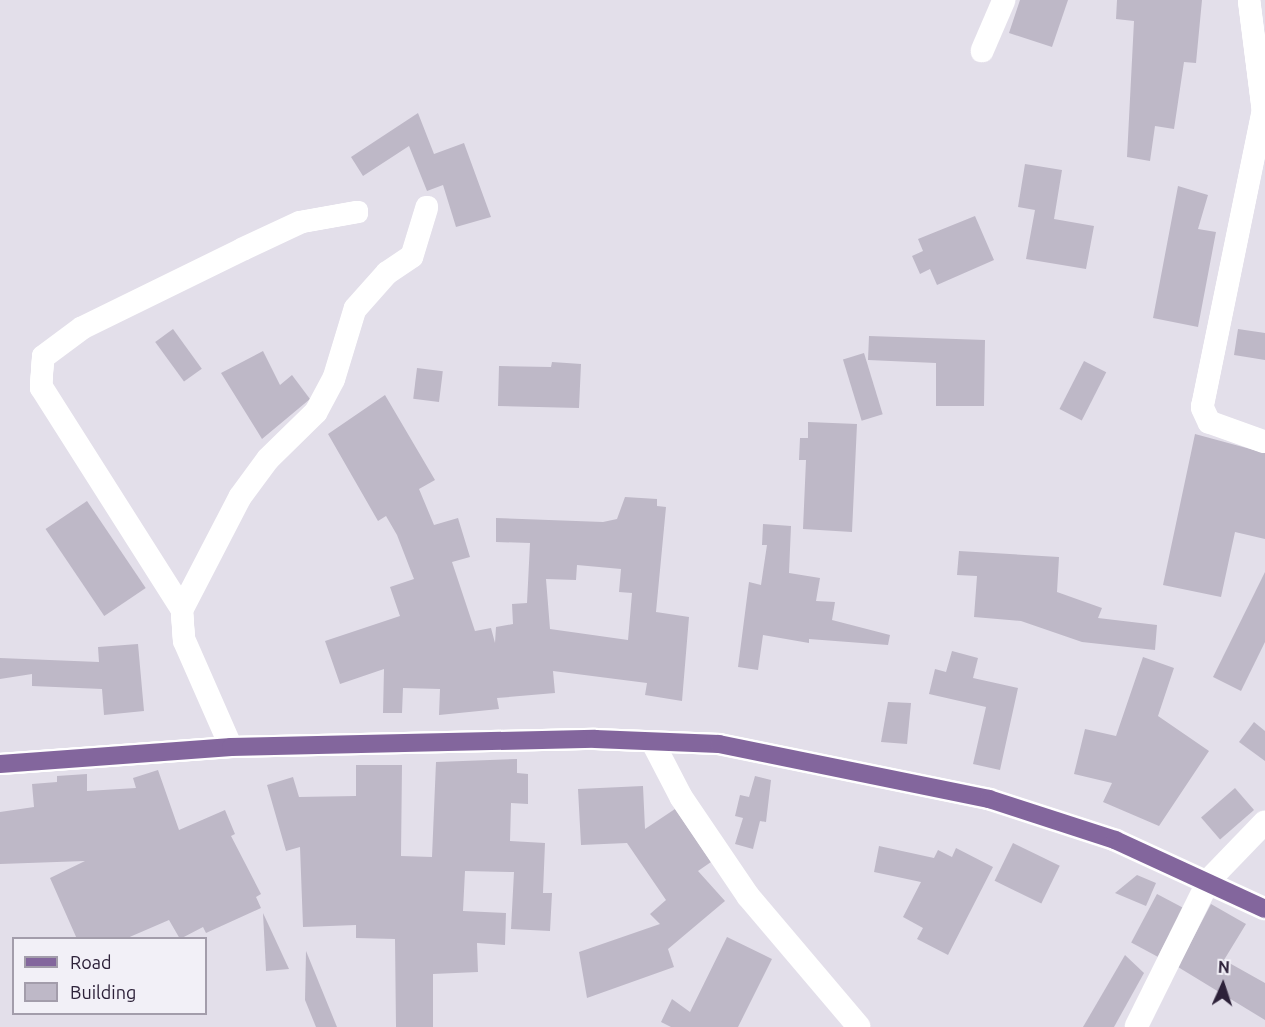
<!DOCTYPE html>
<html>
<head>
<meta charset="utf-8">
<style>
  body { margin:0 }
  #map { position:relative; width:1265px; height:1027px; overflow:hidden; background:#e3dfea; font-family:Ubuntu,sans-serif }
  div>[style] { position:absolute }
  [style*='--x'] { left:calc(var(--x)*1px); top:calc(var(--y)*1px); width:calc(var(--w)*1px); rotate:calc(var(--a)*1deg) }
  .building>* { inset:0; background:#beb8c7; transform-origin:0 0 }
  .roads { filter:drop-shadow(2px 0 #fff) drop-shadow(-2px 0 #fff) drop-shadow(0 2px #fff) drop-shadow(0 -2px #fff) }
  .minor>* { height:18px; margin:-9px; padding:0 9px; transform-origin:9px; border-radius:9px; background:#fff }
  .major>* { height:18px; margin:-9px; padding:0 9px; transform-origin:9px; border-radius:9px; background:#83669d }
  span { translate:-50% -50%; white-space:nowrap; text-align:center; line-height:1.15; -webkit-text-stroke:6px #f2f0f7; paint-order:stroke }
  .legend { position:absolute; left:12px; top:937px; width:195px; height:78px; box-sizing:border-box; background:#f2f0f7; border:2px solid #a39dab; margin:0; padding:8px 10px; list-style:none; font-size:18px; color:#2d2139 }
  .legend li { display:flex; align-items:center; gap:12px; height:30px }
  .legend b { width:30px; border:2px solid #a39dab }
  .north { position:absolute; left:1193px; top:955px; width:60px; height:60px; -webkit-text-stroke:4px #f2f0f7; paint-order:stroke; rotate:3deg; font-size:16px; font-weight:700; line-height:24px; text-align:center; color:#2d2139 }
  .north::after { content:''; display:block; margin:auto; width:21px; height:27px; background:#2d2139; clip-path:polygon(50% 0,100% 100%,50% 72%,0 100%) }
</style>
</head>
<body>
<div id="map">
  <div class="building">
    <div style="clip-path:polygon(1020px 0,1068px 0,1052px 47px,1009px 33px)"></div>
    <div style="clip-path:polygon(1117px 0,1202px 0,1196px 63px,1184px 62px,1174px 129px,1155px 126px,1150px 161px,1127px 157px,1134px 21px,1116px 19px)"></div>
    <div style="clip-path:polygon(418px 113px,434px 154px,464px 143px,491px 217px,456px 227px,443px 185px,427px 191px,409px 146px,363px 176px,351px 157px)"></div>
    <div style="clip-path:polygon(1025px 164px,1062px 170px,1054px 219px,1094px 226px,1086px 269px,1026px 259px,1035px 210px,1018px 207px)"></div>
    <div style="clip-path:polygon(1178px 186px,1208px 195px,1198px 229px,1216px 232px,1198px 327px,1153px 318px)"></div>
    <div style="clip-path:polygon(975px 216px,994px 260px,937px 285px,930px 269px,920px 274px,912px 256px,923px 251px,918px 239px)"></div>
    <div style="left:173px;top:329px;width:49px;height:22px;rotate:54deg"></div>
    <div style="clip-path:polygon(1238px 329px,1265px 333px,1265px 360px,1234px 355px)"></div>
    <div style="clip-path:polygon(869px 336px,985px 340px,984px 406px,936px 406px,936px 363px,868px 360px)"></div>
    <div style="clip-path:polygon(263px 351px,280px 385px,292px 375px,310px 399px,262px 439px,221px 373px)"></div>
    <div style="left:864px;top:353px;width:64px;height:22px;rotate:73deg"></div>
    <div style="left:1084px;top:361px;width:25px;height:54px;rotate:27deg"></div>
    <div style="clip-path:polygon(552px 362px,581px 364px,579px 408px,498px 406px,499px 366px,551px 367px)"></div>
    <div style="left:417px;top:368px;width:26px;height:31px;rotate:7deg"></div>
    <div style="clip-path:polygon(evenodd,385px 395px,435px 480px,419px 489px,434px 525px,458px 518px,470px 557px,452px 562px,475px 631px,491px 628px,495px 643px,496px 627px,513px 624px,512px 604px,527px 603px,530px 543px,496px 542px,496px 518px,603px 522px,617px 519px,625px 497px,657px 499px,657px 506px,666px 507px,656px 612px,689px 617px,682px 701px,645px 695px,647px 683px,553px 671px,555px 693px,497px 698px,499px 709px,439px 715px,440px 689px,403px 688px,402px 713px,383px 713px,384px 669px,340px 684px,325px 641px,400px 616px,390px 587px,414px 579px,397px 535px,386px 516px,378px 521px,328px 434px,385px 395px,577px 565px,621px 569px,619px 592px,632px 593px,628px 640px,550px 629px,546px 579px,576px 580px,577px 565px)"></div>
    <div style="clip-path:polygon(808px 422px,857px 424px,852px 532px,803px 529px,806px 460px,799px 460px,800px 438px,808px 438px)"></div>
    <div style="clip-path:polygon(1195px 434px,1265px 453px,1265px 539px,1235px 532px,1221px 597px,1163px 585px)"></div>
    <div style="left:87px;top:501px;width:105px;height:50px;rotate:56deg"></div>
    <div style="clip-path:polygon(763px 524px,791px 526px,789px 573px,820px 578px,816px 601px,835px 602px,832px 620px,890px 635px,888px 645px,809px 639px,809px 643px,763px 635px,758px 670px,738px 667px,749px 582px,761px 585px,767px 545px,762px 545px)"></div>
    <div style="clip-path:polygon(959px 551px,1059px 557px,1057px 592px,1102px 608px,1098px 618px,1157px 625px,1155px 650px,1082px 642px,1021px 621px,974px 617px,977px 576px,957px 575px)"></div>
    <div style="clip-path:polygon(1265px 572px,1265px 642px,1241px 691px,1213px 677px)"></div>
    <div style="clip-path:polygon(138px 644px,144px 711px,104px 715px,102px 689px,32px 686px,32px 674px,0 679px,0 658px,99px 662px,98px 647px)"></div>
    <div style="clip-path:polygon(952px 651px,978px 658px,973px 678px,1018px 688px,1000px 770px,973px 764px,986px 707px,929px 694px,935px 669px,946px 672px)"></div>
    <div style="clip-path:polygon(1143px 657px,1174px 668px,1158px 716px,1209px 751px,1159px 826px,1103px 802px,1112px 783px,1074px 774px,1085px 729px,1116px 736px)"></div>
    <div style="clip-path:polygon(888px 702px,911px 703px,907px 744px,881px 742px)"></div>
    <div style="clip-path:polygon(1254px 722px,1265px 731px,1265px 761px,1239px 742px)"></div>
    <div style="clip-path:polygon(517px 759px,517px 773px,528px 774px,528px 804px,511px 803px,510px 841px,545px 843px,543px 893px,552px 893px,550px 931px,511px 929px,514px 872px,465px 871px,463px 911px,506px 913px,505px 945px,477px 943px,478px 972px,433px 974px,433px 1027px,396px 1027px,395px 939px,356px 938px,356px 925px,303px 927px,300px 847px,286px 851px,267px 785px,293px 777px,299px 797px,356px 796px,356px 765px,402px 765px,401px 856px,432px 857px,436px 762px)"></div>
    <div style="clip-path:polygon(158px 770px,179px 830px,225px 810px,235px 834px,231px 836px,261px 894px,256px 897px,261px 908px,206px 933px,203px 927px,180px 939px,169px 920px,125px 939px,77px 939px,50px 878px,85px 861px,0 864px,0 812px,34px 807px,32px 784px,57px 782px,57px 776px,87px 774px,87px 791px,136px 788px,133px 778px)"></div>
    <div style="clip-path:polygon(755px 776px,771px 780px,766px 822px,760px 821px,753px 849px,735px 844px,743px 818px,735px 816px,740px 795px,749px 797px)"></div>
    <div style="clip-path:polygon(643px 786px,645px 829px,675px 809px,711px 862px,698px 871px,725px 901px,668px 949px,674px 967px,587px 998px,579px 952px,660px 924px,650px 914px,666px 900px,627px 843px,581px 845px,578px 789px)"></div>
    <div style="left:1235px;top:788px;width:29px;height:45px;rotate:49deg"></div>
    <div style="left:1013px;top:843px;width:52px;height:42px;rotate:26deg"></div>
    <div style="clip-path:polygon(879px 846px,934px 858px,938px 850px,952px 857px,956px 848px,993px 867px,948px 955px,917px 939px,923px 928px,903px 917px,921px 882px,874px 872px)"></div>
    <div style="clip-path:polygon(1137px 875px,1156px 883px,1146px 906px,1115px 893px)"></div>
    <div style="left:1157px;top:894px;width:30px;height:55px;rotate:28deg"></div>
    <div style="clip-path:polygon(1211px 904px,1246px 924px,1224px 960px,1265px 983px,1265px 1020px,1178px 967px)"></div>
    <div style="clip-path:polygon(263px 913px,289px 969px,266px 971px)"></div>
    <div style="clip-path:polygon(727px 937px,772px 959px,738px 1027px,671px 1027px,661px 1022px,672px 999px,690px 1012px)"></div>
    <div style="clip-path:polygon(306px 951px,337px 1027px,316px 1027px,305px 1000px)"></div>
    <div style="clip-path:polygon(1125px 955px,1144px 973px,1114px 1027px,1083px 1027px)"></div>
  </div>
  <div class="roads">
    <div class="minor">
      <div style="--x:1249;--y:0;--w:112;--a:82.8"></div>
      <div style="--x:1263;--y:111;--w:302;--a:101.6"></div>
      <div style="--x:1202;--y:407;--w:17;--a:65"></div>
      <div style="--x:1209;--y:422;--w:59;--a:19.7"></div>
      <div style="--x:982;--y:51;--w:56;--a:-66.7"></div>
      <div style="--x:182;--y:609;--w:263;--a:-122.4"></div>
      <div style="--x:41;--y:387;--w:30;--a:-86"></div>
      <div style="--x:43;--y:357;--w:49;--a:-36.6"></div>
      <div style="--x:82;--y:328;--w:179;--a:-26.1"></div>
      <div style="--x:243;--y:249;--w:64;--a:-25"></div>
      <div style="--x:301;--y:222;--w:57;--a:-10.1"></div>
      <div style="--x:652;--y:741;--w:63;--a:62.6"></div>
      <div style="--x:681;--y:797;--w:120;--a:55.9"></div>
      <div style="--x:748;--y:896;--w:172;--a:49.7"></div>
      <div style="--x:231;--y:747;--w:117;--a:-113.7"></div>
      <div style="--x:184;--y:640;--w:31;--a:-94"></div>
      <div style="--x:182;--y:609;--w:126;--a:-62.6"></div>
      <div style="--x:240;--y:497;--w:47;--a:-53.6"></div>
      <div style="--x:268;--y:459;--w:67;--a:-44.4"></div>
      <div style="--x:316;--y:412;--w:38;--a:-62"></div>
      <div style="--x:334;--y:378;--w:72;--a:-73.1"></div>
      <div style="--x:355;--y:309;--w:48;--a:-48.4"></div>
      <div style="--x:387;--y:273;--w:30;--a:-34"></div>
      <div style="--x:412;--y:256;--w:51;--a:-73"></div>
      <div style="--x:1136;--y:1027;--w:164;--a:-63.6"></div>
      <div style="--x:1209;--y:880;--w:81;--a:-46"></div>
    </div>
    <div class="major">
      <div style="--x:0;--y:764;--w:232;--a:-4.2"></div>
      <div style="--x:231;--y:747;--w:364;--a:-1.3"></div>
      <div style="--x:595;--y:739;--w:124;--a:2.3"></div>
      <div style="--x:719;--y:744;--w:276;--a:11.5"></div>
      <div style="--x:989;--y:799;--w:133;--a:18"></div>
      <div style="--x:1115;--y:840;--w:165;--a:24.7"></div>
    </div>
  </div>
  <ul class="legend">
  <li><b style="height:8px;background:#83669d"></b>Road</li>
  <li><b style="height:16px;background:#beb8c7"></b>Building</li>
  </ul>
  <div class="north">N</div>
</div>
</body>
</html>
